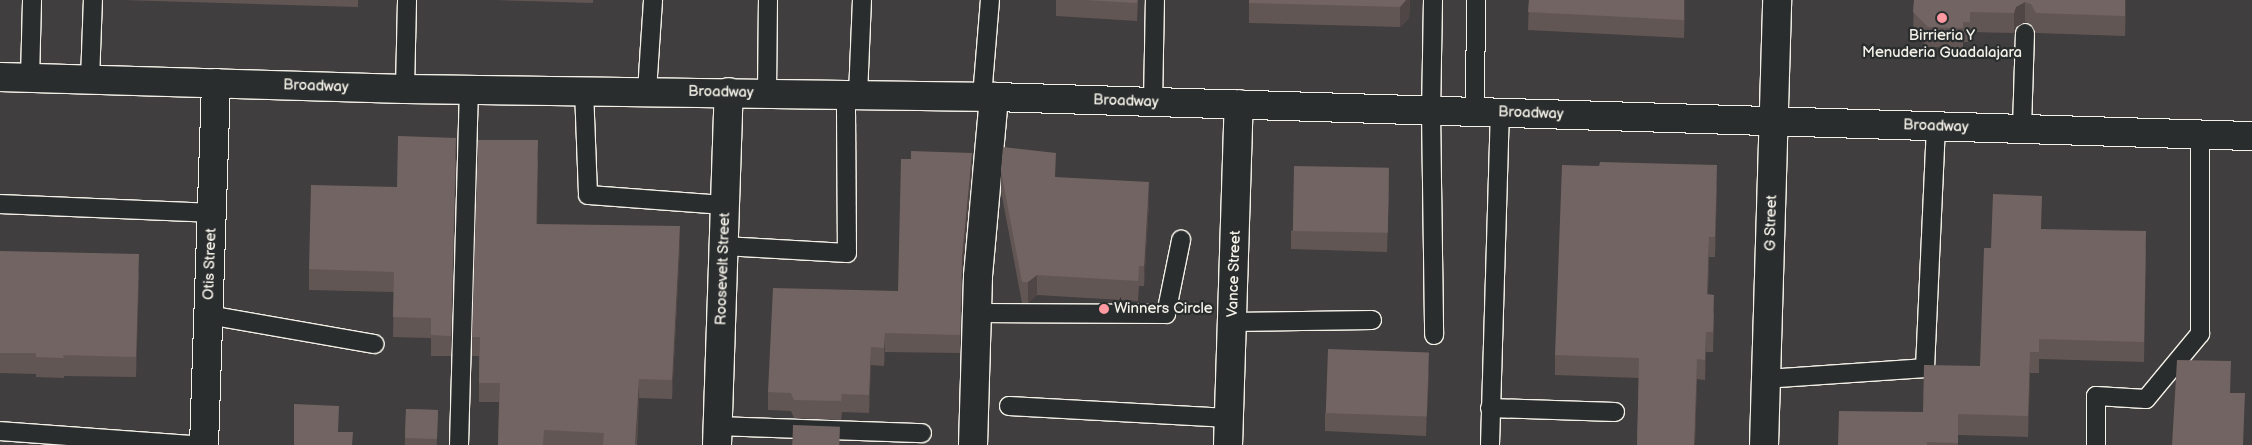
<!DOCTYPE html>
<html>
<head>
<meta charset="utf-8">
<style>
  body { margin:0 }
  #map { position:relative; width:2252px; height:445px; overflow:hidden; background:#403e3e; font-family:"Balsamiq Sans",sans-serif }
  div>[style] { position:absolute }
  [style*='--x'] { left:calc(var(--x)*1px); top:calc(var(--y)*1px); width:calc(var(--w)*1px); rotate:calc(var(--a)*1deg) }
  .roads { filter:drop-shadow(1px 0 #f4f1e8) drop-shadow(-1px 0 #f4f1e8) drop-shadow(0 1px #f4f1e8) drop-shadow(0 -1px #f4f1e8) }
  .lane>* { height:18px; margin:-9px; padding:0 9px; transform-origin:9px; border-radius:9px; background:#2a2d2e }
  .street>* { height:28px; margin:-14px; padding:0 14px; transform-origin:14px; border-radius:14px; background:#2a2d2e }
  .secondary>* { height:28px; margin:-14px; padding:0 14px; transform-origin:14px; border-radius:14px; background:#2a2d2e }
  .primary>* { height:28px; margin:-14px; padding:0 14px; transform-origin:14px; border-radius:14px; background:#2a2d2e }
  .wall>* { inset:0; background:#625654; transform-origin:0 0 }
  .shaded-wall>* { inset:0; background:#504645 }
  .building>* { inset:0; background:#726462; transform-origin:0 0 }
  .dots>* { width:14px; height:14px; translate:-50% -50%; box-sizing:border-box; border:2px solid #2a2d2e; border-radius:50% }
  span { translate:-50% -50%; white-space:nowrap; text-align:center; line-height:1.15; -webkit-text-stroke:4.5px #2a2d2e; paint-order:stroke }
  .poi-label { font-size:15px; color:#f4f1e8 }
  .left { translate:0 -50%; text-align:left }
  .street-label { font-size:15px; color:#f4f1e8 }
</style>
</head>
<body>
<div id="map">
  <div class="roads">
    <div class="lane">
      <div style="--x:1433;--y:0;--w:110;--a:91"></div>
      <div style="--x:1431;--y:110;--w:225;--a:89.2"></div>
      <div style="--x:30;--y:78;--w:78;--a:-88.5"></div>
      <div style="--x:90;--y:80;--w:80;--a:-87.9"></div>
      <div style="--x:405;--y:89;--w:89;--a:-88.7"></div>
      <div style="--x:584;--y:90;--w:105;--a:87.8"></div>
      <div style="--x:588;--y:195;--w:137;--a:4.2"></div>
      <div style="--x:647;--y:91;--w:91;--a:-86.2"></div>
      <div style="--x:767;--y:93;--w:93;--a:-89.4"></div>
      <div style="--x:858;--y:95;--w:95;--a:-87.6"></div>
      <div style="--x:982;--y:97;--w:97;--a:-85.3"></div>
      <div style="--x:1153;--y:102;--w:102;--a:-88.9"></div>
      <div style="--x:1475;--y:111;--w:111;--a:-89.5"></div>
      <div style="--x:2022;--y:128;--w:95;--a:-88.2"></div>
      <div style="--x:0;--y:204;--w:212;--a:2.4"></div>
      <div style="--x:724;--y:246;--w:123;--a:3.3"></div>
      <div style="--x:847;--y:253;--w:158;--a:-90.4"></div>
      <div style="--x:977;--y:313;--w:189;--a:0.3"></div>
      <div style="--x:1166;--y:314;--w:76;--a:-78.5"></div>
      <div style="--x:208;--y:315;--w:169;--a:9.9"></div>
      <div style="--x:1232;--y:322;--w:140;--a:-0.8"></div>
      <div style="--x:1765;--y:379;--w:160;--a:-3.9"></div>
      <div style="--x:1925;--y:368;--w:242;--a:-87.4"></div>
      <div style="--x:1009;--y:406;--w:220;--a:3.1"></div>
      <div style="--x:1490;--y:408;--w:125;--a:1.8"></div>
      <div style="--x:718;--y:426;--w:204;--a:2"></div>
      <div style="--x:0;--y:431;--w:193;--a:4.2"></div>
      <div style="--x:459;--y:445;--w:357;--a:-88.4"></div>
      <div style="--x:1490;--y:445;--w:333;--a:-88.3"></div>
      <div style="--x:2096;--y:445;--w:49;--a:-90"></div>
      <div style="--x:2096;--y:396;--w:50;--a:3.4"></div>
      <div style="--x:2146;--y:399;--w:85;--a:-50.3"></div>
      <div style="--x:2200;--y:334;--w:200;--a:-90"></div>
    </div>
    <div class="street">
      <div style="--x:204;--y:445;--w:362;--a:-88.1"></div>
      <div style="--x:717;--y:445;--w:353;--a:-88.1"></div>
      <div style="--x:973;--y:445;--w:169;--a:-88.3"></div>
      <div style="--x:978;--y:276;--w:180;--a:-84.9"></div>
      <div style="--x:1228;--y:445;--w:341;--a:-88.2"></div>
    </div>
    <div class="secondary">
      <div style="--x:1764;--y:445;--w:445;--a:-88.3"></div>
    </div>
    <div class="primary">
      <div style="--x:0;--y:77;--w:405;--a:1.7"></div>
      <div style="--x:405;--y:89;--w:589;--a:0.78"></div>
      <div style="--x:994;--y:97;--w:1259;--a:1.78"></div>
    </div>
  </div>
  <div class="wall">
    <div style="clip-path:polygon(122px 0,358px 0,358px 7px)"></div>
    <div style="clip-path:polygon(495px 0,593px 0,593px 3px)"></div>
    <div style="clip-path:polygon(1056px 0,1138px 0,1137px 21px,1056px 16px)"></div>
    <div style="clip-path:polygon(1249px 0,1410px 0,1409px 18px,1400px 27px,1249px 23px)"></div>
    <div style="clip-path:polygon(1529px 0,1685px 0,1684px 38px,1528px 30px)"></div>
    <div style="clip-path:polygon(1914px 0,2126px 0,2125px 36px,2036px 33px,2031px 24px,2025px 22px,2016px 27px,2014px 33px,1970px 32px,1970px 42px,1963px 42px,1963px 48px,1928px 47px,1913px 32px)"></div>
    <div style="clip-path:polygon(456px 158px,451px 356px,431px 356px,431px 338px,393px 337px,394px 292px,309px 290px,309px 269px,397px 187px)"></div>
    <div style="clip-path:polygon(538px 159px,537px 224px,680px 245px,672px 399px,639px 398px,637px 445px,498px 445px,499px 402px,479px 402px,479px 356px,472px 356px,472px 337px)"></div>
    <div style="clip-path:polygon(1599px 166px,1717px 185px,1715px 257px,1709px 257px,1708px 294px,1714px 315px,1713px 352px,1706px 352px,1705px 380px,1697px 379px,1695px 445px,1637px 445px,1639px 378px,1555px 375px,1555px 355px)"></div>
    <div style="clip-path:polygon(972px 171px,962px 275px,960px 353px,885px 352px,884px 366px,871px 365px,869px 413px,842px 412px,841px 420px,794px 418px,791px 411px,768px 410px,768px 392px,898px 291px)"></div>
    <div style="clip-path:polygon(1001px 171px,1056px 177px,1149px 202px,1144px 286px,1139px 286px,1138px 301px,1037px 295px,1028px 303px,1022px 303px,1001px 191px)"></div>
    <div style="clip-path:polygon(1389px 186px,1387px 252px,1291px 249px,1291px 231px)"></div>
    <div style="clip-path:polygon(2042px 229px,2146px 251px,2144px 362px,2039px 359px,2039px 373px,2030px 373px,2028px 437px,1958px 435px,1958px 445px,1838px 445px,1923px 412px,1980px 366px,1991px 248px)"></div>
    <div style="clip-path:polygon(0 251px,139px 274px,136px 377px,64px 376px,64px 378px,36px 377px,36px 374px,0 373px)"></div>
    <div style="clip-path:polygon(1429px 371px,1426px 436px,1325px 431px,1325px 413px)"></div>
    <div style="left:406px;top:409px;width:32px;height:36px;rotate:2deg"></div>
  </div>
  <div class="shaded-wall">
    <div style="clip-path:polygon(1406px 0,1410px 0,1409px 18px,1400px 27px,1400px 7px)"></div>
    <div style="clip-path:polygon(1684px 0,1685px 0,1684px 38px)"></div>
    <div style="clip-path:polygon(2125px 0,2126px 0,2125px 36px)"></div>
    <div style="clip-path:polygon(2025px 2px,2025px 22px,2016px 27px,2014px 33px,2014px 13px,2016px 7px)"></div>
    <div style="clip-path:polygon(456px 138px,456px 158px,451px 356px,451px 336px)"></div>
    <div style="clip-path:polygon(972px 153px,972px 171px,962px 275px,960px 353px,962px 256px)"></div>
    <div style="clip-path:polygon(1717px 165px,1717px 185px,1715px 257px,1715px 237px)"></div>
    <div style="clip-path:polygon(1389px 168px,1389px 186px,1387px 252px,1387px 233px)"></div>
    <div style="clip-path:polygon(1149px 182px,1149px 202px,1144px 286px,1144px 266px)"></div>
    <div style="clip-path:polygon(680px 226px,680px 245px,672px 399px,672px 380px)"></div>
    <div style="clip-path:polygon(2146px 231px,2146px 251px,2144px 362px,2144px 342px)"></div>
    <div style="clip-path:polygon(1709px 237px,1709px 257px,1707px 314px,1707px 294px)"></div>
    <div style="clip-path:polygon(139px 254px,139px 274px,136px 377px,136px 357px)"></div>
    <div style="clip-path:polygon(1037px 275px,1037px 295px,1028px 303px,1028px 282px)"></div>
    <div style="clip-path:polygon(1706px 332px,1706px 352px,1705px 380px,1705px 360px)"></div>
    <div style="clip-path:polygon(885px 333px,885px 352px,884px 366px,884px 348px)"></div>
    <div style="clip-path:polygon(871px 347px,871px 365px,869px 413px,869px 395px)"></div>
    <div style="clip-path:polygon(2030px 352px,2030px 373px,2028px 437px,2028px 416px)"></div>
    <div style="clip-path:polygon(1429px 353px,1429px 371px,1426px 436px,1426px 418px)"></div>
    <div style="clip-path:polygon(1697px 359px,1695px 445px,1694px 445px)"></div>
    <div style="clip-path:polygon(639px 379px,639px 398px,636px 445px,635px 445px)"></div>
  </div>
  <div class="building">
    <div style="clip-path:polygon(1085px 0,1137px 0,1137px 3px)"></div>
    <div style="clip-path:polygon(1249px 0,1406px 0,1400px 7px,1249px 3px)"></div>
    <div style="clip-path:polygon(1529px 0,1684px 0,1684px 20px,1528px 12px)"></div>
    <div style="clip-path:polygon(1914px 0,2125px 0,2125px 16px,2036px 13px,2031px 4px,2025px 2px,2016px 7px,2014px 13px,1970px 12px,1970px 22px,1963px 22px,1963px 28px,1928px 27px,1913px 12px)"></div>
    <div style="clip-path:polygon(398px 136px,456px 138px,451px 336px,431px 335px,431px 318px,393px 317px,394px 272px,309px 269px,311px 185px,397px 187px)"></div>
    <div style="clip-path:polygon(478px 140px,538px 140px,536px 224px,680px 226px,672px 380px,639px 379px,635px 444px,637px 445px,603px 445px,604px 433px,544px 430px,543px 445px,498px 445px,500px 383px,479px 383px,480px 337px,472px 337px)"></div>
    <div style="clip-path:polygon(1003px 147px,1056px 153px,1055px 177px,1149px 182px,1144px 266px,1139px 266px,1138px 281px,1037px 275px,1028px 282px,1022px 282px,1001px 171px)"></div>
    <div style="clip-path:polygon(911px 151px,972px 153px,962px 256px,960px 335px,885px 333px,884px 348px,871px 347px,869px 395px,842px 394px,841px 401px,794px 400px,791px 393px,768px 392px,773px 288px,898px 291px,901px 159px,911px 159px)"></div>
    <div style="clip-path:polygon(1600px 162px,1717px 165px,1715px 237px,1709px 237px,1707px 294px,1714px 295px,1713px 332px,1706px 332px,1705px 360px,1697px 359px,1694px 445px,1637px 445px,1639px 358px,1555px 355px,1562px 165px,1599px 166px)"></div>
    <div style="left:1294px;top:166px;width:95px;height:65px;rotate:1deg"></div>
    <div style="clip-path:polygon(1993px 194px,2042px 196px,2041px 229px,2146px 231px,2144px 342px,2039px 339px,2039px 352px,2030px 352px,2028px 416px,1958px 414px,1958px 443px,1927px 442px,1927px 445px,1838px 445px,1839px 411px,1923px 412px,1924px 365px,1980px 366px,1984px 248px,1991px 248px)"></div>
    <div style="clip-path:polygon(0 251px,139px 254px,136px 357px,63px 355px,64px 358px,36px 357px,36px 353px,0 353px)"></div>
    <div style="left:1328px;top:349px;width:101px;height:64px;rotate:2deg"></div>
    <div style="clip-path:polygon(2177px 360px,2231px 361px,2230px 393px,2245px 393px,2243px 445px,2172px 445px)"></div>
    <div style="clip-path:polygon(294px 404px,339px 406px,338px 432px,353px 432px,352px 445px,294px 445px)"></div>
    <div style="left:406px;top:409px;width:32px;height:29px;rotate:2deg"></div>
    <div style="left:793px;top:425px;width:47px;height:20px;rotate:2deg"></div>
  </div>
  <div class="dots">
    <div style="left:1942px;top:18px;background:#ff9aa2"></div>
    <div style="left:1104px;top:309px;background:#ff9aa2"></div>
  </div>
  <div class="poi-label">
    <span style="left:1942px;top:44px">Birrieria Y<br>Menuderia Guadalajara</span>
    <span class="left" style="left:1114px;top:309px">Winners Circle</span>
  </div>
  <div class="street-label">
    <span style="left:316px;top:86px;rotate:2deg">Broadway</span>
    <span style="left:721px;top:92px;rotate:1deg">Broadway</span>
    <span style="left:1126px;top:101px;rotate:2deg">Broadway</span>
    <span style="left:1531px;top:113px;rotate:2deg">Broadway</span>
    <span style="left:1936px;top:126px;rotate:2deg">Broadway</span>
    <span style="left:1771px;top:223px;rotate:-88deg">G Street</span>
    <span style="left:210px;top:264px;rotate:-88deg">Otis Street</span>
    <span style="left:723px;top:269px;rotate:-88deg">Roosevelt Street</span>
    <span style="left:1234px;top:274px;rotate:-88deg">Vance Street</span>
  </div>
</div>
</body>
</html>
